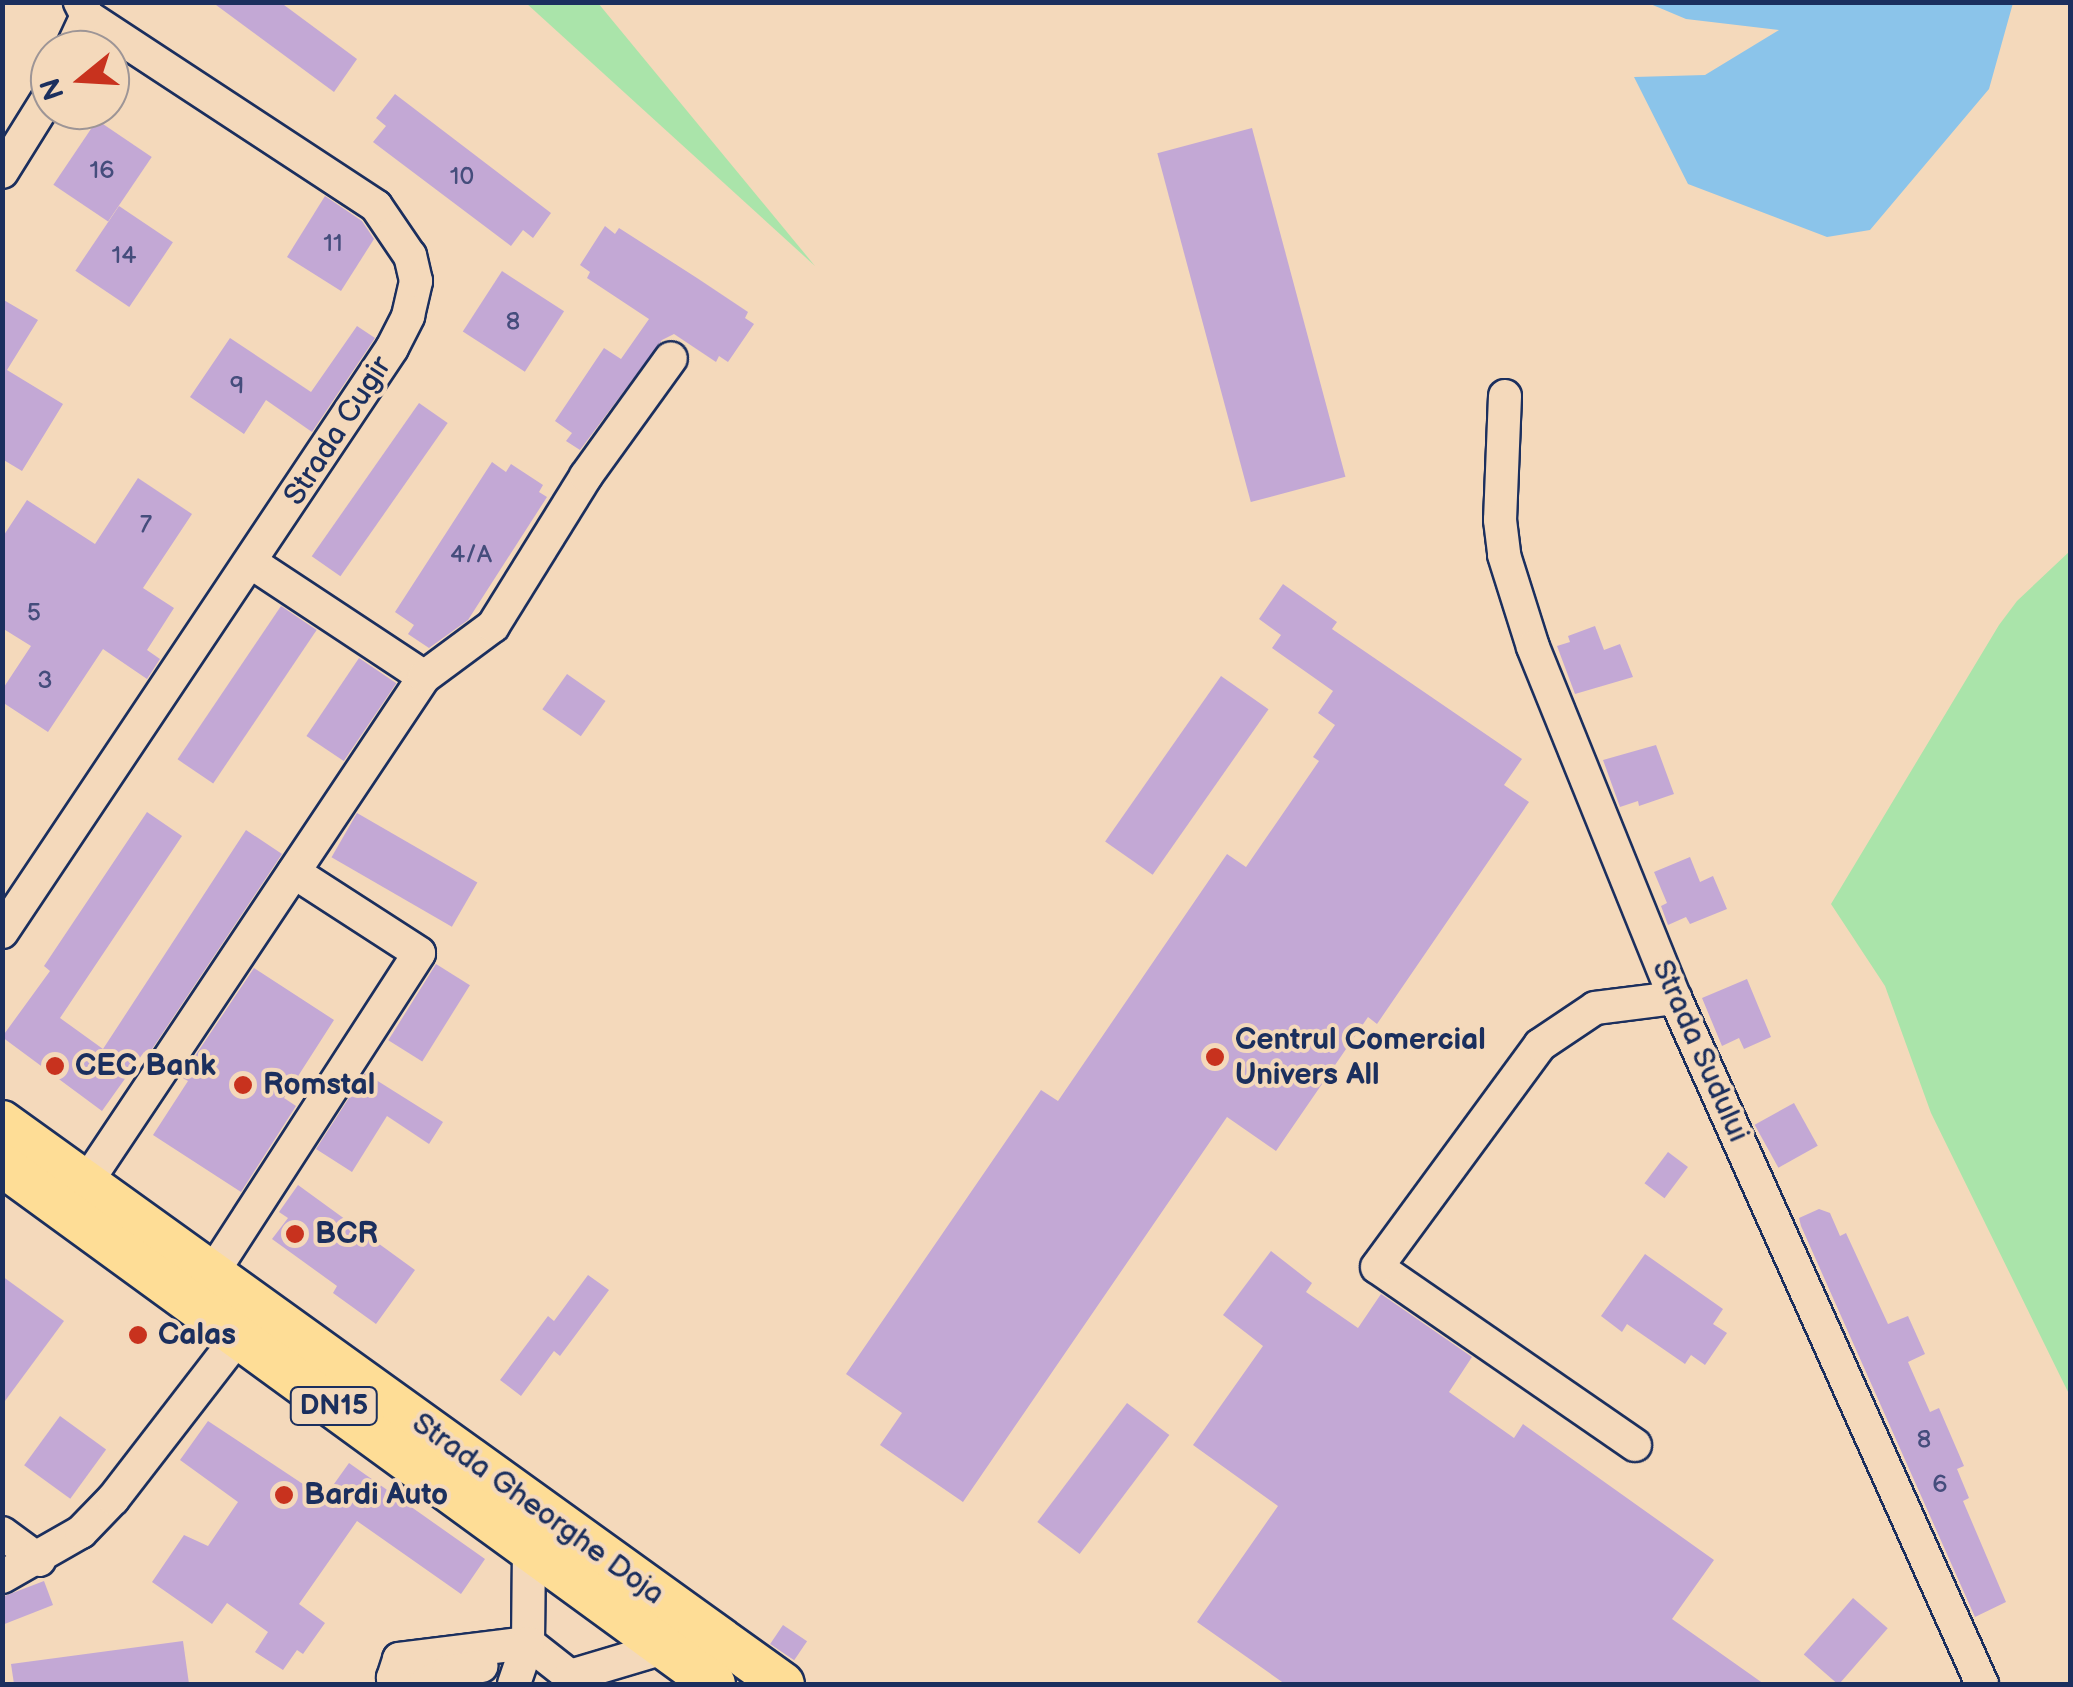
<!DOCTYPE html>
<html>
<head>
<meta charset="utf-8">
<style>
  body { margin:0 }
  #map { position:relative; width:2073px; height:1687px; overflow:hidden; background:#f4d9bb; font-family:"Balsamiq Sans",sans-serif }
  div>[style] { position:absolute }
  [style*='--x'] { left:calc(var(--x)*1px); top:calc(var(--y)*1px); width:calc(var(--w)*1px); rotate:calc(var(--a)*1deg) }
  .green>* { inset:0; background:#aae4aa }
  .water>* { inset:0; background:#8bc4ea }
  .building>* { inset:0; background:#c3a8d5; transform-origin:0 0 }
  .roads { filter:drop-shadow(2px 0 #1b2f5e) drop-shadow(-2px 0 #1b2f5e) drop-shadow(0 2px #1b2f5e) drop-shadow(0 -2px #1b2f5e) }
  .minor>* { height:32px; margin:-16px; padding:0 16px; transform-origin:16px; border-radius:16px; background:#f4d9bb }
  .major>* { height:42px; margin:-21px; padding:0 21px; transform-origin:21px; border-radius:21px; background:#fedd96 }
  .dots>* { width:28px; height:28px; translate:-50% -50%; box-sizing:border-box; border:5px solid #f4d9bb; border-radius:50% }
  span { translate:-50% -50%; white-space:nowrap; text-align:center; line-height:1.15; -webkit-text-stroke:8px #f4d9bb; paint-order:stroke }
  .number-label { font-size:25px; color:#454d7c }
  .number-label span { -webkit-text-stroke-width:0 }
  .shield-label span { padding:2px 8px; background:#f4d9bb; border:2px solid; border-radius:8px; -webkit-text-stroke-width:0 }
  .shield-label { font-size:28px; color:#1b2f5e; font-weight:700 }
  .street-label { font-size:30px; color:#1b2f5e }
  .poi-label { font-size:30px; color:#1b2f5e; font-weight:700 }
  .left { translate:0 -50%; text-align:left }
  .frame { position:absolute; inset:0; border:5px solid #1b2f5e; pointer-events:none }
  .north { position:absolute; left:30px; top:30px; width:100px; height:100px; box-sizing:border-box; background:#f4d9bb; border:2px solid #9d9596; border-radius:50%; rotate:252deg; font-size:28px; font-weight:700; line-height:40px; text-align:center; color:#1b2f5e }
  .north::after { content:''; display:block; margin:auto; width:35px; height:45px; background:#c8321e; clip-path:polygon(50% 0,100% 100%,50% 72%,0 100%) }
</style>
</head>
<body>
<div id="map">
  <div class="green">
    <div style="clip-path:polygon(526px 3px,598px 3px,815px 266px)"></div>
    <div style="clip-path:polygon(2070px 551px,2070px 1396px,1931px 1113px,1885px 986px,1831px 904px,1999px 625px,2017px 601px)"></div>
  </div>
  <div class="water">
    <div style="clip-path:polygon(1648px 3px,2013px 3px,1989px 89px,1870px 230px,1827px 237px,1688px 184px,1634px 77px,1705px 75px,1779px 30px,1686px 19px)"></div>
  </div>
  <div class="building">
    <div style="clip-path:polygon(212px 2px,280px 2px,357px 59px,334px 92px)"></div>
    <div style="clip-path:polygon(395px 94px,551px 213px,533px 238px,523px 230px,511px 246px,373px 142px,386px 126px,376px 118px)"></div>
    <div style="left:97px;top:120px;width:66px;height:78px;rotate:34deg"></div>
    <div style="left:1252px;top:128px;width:361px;height:98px;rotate:75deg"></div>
    <div style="clip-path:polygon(325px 196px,362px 221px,374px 239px,341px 291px,287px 257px)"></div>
    <div style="left:119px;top:206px;width:65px;height:78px;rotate:34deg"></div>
    <div style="clip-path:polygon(605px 226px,615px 234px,619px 228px,697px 278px,748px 312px,745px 318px,754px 324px,728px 362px,719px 356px,716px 362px,674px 334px,662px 340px,580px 450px,566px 441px,572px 433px,555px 421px,604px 348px,621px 359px,649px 319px,587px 278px,590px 272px,580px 265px)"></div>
    <div style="left:502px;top:271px;width:74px;height:72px;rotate:33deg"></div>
    <div style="clip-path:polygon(2px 299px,38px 320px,7px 370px,63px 404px,22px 471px,2px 459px)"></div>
    <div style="clip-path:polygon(357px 326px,375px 338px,312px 432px,266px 400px,244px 434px,190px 397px,230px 338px,311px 392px)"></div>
    <div style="left:419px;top:403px;width:35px;height:187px;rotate:35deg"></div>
    <div style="clip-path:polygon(492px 462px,506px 472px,511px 464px,543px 485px,539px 492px,547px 497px,468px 620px,429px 648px,408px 634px,414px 625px,395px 612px)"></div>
    <div style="clip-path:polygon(138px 478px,192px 514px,143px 588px,174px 608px,147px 650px,160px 659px,147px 679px,103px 649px,48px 732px,2px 702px,2px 690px,31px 646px,2px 628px,2px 538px,27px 500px,95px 544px)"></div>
    <div style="clip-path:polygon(1283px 584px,1337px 622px,1332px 629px,1522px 759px,1504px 785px,1529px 802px,1377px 1024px,1368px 1017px,1276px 1151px,1227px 1117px,963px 1502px,880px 1445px,902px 1413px,846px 1374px,1041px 1090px,1058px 1101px,1227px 854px,1246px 867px,1319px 761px,1313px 757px,1335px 725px,1318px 713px,1333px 691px,1272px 648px,1281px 635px,1259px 619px)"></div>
    <div style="left:281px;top:606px;width:43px;height:185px;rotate:34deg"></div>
    <div style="clip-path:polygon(1595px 626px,1604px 650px,1620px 644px,1633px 677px,1575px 694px,1557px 646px,1570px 642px,1568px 636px)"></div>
    <div style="left:359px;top:658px;width:45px;height:94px;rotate:34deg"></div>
    <div style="left:567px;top:674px;width:47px;height:43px;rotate:35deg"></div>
    <div style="left:1221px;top:676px;width:58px;height:202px;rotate:35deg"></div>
    <div style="clip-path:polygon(1656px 745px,1674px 794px,1639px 806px,1638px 801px,1620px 807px,1603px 760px)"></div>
    <div style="clip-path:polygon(147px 812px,182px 836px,60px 1018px,103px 1049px,246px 830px,282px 854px,148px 1055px,144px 1052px,102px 1111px,2px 1037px,50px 971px,44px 966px)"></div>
    <div style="left:357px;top:813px;width:139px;height:51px;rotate:30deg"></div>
    <div style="clip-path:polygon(1690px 857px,1700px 882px,1713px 876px,1727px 909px,1690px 924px,1686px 917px,1668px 925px,1661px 906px,1667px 903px,1654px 872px)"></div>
    <div style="left:436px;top:964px;width:40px;height:90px;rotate:32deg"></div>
    <div style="clip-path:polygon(254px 968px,334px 1020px,284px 1098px,296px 1106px,241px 1192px,153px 1135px,188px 1081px,181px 1077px)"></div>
    <div style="clip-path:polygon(1747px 979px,1771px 1037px,1744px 1049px,1739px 1038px,1722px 1046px,1702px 998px)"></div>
    <div style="clip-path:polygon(365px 1073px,443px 1122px,429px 1144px,387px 1116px,352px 1172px,316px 1149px)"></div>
    <div style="left:1794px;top:1103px;width:49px;height:45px;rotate:61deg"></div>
    <div style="left:1668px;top:1152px;width:25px;height:39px;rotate:37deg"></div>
    <div style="clip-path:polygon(298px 1185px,415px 1270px,376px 1324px,333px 1293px,337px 1286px,272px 1239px,288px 1218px,279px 1212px)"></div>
    <div style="clip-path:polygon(1819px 1209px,1830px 1213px,1840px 1236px,1846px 1233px,1888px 1324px,1908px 1316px,1925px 1354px,1908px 1362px,1930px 1412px,1939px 1408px,1964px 1466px,1957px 1469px,1969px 1498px,1963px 1501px,2006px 1602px,1975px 1617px,1801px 1226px,1799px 1218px)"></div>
    <div style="clip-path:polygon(1271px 1251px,1312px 1283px,1306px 1292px,1358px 1328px,1381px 1294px,1472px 1357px,1449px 1392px,1514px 1438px,1523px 1424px,1714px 1560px,1672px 1619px,1764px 1684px,1285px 1684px,1197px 1622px,1278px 1506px,1193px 1445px,1263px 1346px,1223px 1315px)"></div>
    <div style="clip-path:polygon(1645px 1254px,1723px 1309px,1713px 1324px,1727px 1333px,1705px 1365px,1691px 1355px,1685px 1364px,1627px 1324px,1622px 1332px,1601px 1316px)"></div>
    <div style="clip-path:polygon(588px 1275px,609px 1290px,560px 1356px,554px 1351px,521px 1396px,500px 1380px,548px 1316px,554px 1321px)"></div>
    <div style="clip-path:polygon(2px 1276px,64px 1321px,2px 1405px)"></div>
    <div style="left:1127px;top:1403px;width:53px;height:149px;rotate:37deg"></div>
    <div style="left:60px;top:1416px;width:57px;height:61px;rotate:36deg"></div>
    <div style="clip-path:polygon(208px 1421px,324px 1498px,349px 1463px,485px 1559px,461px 1594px,357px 1521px,299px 1604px,325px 1623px,303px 1654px,297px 1650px,283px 1670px,255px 1652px,268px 1632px,227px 1603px,212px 1624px,152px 1582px,184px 1535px,208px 1546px,238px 1502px,180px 1460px)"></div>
    <div style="clip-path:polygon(44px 1581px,53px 1605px,2px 1625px,2px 1597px)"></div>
    <div style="left:1853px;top:1598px;width:46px;height:75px;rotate:41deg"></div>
    <div style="left:783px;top:1625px;width:29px;height:23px;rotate:34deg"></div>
    <div style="clip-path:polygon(183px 1641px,189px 1684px,14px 1684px,11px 1664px)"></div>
  </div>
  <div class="roads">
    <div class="minor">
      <div style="--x:71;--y:50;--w:38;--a:-65"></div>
      <div style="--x:2;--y:172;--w:91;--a:-58.1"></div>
      <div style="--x:1505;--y:396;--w:124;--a:92.3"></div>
      <div style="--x:1500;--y:520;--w:35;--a:83"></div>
      <div style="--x:1504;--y:555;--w:96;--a:72.5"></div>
      <div style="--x:1533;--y:647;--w:379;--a:68"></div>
      <div style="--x:1675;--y:998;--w:752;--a:65.89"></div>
      <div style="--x:252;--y:563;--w:206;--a:33.5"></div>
      <div style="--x:2;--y:932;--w:702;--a:-56.26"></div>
      <div style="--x:392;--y:348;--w:36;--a:-63"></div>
      <div style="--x:408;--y:316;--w:36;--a:-77"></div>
      <div style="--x:416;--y:281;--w:26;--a:-103"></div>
      <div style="--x:410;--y:256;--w:60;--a:-124.2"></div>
      <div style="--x:376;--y:206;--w:346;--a:-146.7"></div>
      <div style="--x:87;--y:16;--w:16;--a:-117"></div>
      <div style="--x:86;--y:1183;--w:609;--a:-56.26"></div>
      <div style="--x:424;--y:677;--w:86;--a:-36.5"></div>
      <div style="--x:493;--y:626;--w:176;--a:-58.2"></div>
      <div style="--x:586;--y:476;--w:145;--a:-54.2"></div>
      <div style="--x:211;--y:1275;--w:383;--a:-57.1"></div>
      <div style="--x:419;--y:953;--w:149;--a:-147.1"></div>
      <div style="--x:1635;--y:1445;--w:313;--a:-145.4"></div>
      <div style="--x:1377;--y:1267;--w:275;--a:-53.7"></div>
      <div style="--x:1540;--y:1045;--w:66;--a:-33.9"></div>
      <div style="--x:1595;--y:1008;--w:81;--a:-7.1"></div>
      <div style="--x:2;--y:1533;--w:46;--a:36.1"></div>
      <div style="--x:529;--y:1548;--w:95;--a:90.6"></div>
      <div style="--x:528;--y:1643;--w:53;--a:38.2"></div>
      <div style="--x:570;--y:1676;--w:98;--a:-16.6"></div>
      <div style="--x:2;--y:1577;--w:91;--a:-29.7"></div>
      <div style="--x:81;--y:1532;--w:46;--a:-45.9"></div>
      <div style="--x:113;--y:1499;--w:205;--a:-52.3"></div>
      <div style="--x:402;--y:1684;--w:11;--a:-146"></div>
      <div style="--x:393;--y:1678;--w:20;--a:-72"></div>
      <div style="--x:399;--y:1659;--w:130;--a:-7.1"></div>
      <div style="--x:528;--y:1643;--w:43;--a:108.9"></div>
      <div style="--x:425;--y:1684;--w:26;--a:-28"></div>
      <div style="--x:448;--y:1672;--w:34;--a:-10"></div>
    </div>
    <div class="major">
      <div style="--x:2;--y:1122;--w:962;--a:35.74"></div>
      <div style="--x:2;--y:1165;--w:881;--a:36.09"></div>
    </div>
  </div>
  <div class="dots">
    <div style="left:1215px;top:1057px;background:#c8321e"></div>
    <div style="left:55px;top:1066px;background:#c8321e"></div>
    <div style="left:243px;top:1085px;background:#c8321e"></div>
    <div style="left:295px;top:1234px;background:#c8321e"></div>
    <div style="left:138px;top:1335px;background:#c8321e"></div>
    <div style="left:284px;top:1495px;background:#c8321e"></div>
  </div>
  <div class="number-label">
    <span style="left:102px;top:171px">16</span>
    <span style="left:462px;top:177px">10</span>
    <span style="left:333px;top:244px">11</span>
    <span style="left:124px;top:256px">14</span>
    <span style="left:513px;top:322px">8</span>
    <span style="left:237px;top:386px">9</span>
    <span style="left:146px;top:525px">7</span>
    <span style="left:471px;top:555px">4/A</span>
    <span style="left:34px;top:613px">5</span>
    <span style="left:45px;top:681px">3</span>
    <span style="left:1924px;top:1440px">8</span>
    <span style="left:1940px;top:1485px">6</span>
  </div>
  <div class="shield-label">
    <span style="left:334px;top:1406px">DN15</span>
  </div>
  <div class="street-label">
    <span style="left:338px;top:431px;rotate:-57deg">Strada Cugir</span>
    <span style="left:1700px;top:1051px;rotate:66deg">Strada Sudului</span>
    <span style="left:538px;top:1509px;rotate:36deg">Strada Gheorghe Doja</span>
  </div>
  <div class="poi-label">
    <span class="left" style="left:1235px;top:1057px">Centrul Comercial<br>Univers All</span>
    <span class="left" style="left:75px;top:1066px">CEC Bank</span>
    <span class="left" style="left:263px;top:1085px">Romstal</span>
    <span class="left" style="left:315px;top:1234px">BCR</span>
    <span class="left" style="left:158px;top:1335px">Calas</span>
    <span class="left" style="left:304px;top:1495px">Bardi Auto</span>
  </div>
  <div class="frame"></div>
  <div class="north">N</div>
</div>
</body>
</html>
